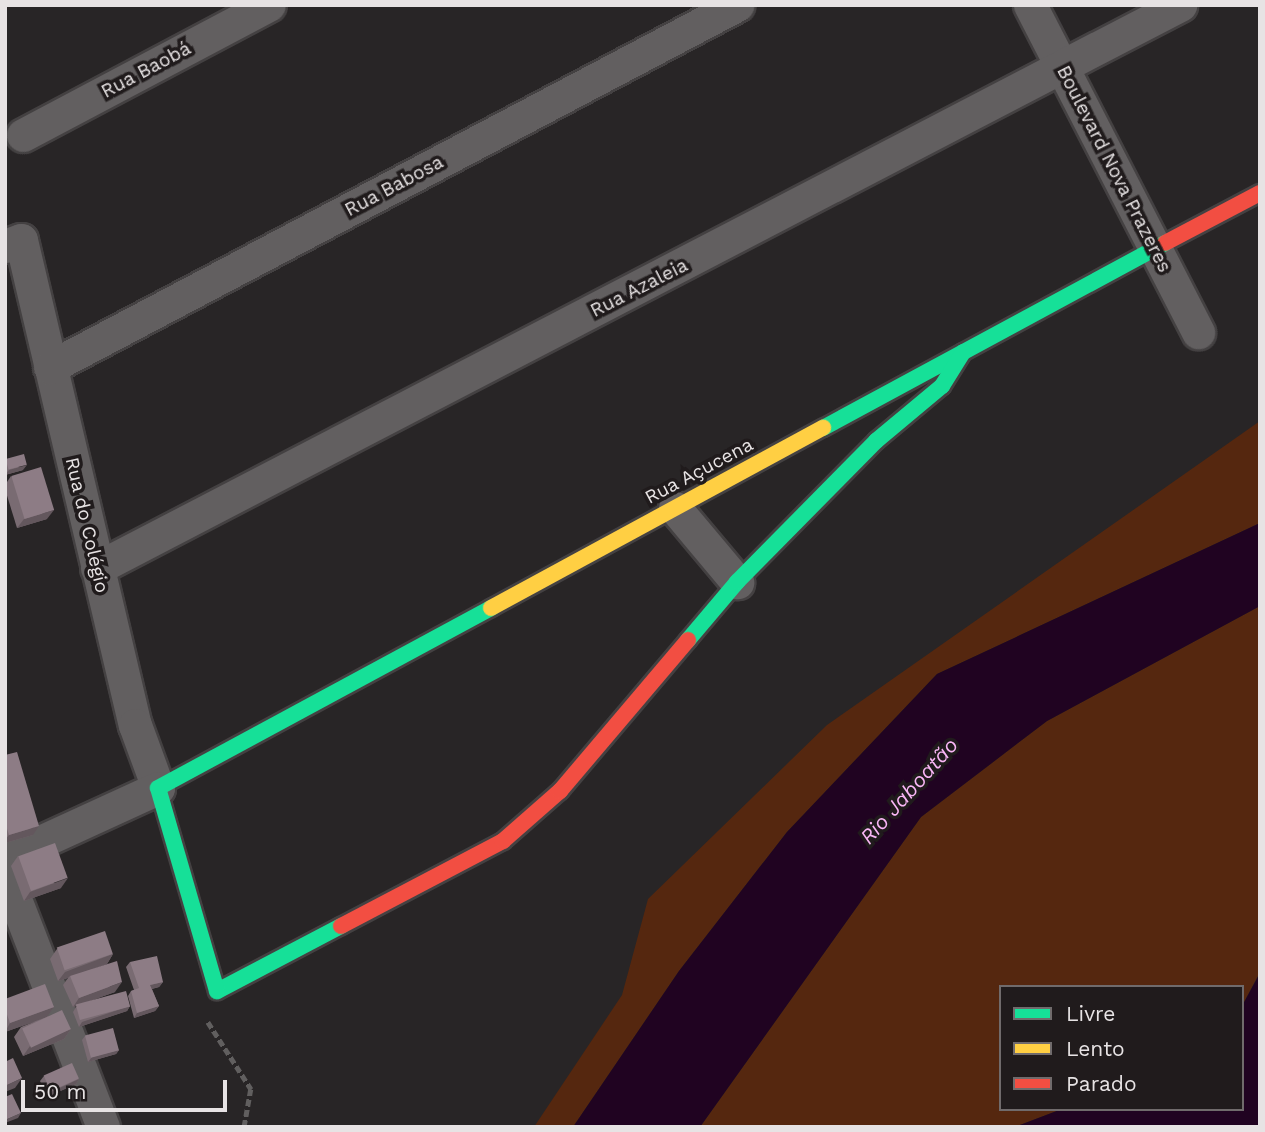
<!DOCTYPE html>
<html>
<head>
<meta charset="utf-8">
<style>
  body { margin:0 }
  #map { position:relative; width:1265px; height:1132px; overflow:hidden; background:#282526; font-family:"Work Sans",sans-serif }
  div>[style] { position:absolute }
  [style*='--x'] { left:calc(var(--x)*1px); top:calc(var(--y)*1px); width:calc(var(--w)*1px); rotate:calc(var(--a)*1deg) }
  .green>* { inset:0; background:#55270f }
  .water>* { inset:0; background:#200321 }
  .path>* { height:4.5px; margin-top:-2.25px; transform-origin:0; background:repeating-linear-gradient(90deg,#615f5f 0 7px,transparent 0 10.5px) }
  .roads { filter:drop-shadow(2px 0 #444142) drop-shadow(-2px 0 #444142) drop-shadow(0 2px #444142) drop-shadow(0 -2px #444142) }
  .street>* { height:33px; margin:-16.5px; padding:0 16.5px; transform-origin:16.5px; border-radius:16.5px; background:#625f60 }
  .fast>* { height:16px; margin:-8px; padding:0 8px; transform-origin:8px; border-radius:8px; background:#16e098 }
  .slow>* { height:16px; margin:-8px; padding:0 8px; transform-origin:8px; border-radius:8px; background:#ffcf43 }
  .jam>* { height:16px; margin:-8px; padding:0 8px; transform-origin:8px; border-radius:8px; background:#f24e42 }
  .wall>* { inset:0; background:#796b72 }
  .shaded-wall>* { inset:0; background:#63575d }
  .building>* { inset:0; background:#8d7c85; transform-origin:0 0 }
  span { translate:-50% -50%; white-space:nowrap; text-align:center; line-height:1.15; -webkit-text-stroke:7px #201b1c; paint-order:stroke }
  .street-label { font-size:19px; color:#e7e3e4 }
  .water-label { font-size:21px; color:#f9b6f5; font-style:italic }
  .frame { position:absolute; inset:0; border:7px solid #e7e3e4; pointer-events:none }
  .legend { position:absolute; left:999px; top:985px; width:245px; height:126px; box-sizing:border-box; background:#201b1c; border:2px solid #706b6c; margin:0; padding:9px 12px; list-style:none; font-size:21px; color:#e7e3e4 }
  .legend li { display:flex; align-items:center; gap:14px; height:35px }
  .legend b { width:35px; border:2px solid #706b6c }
  .scale { position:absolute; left:21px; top:1080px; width:206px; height:32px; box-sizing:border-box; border:4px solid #e7e3e4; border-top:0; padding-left:9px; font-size:21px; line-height:24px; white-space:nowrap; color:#e7e3e4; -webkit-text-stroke:5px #201b1c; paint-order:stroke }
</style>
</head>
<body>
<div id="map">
  <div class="green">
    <div style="clip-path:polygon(1260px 421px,1260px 523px,937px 674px,787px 832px,679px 971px,573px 1127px,534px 1127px,622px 995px,648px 899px,827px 725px)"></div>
    <div style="clip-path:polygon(1260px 606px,1260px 972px,1242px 1006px,1242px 987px,1001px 987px,1001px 1109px,1062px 1109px,1015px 1127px,700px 1127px,921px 817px,1047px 721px)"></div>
  </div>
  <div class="water">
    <div style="clip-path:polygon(1260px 523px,1260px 606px,1047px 721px,921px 817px,700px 1127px,573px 1127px,679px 971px,787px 832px,937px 674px)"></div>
    <div style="clip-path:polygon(1260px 973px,1260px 1127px,1015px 1127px,1062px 1109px,1242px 1109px,1242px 1006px)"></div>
  </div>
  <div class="path">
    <div style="--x:208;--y:1022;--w:80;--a:57.3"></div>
    <div style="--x:251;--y:1089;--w:39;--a:100"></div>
  </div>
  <div class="roads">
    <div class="street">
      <div style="--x:1030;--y:5;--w:368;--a:62.8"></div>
      <div style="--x:23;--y:135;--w:278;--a:-27.9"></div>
      <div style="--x:5;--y:246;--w:17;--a:-21"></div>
      <div style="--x:21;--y:240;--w:498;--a:76.8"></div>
      <div style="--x:135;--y:725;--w:67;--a:69.9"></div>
      <div style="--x:158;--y:788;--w:168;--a:155.4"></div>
      <div style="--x:50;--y:367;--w:777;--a:-27.79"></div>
      <div style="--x:675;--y:508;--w:97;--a:50"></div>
      <div style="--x:97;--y:568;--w:1221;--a:-27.47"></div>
      <div style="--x:5;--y:873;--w:272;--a:68.9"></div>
    </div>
    <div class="fast">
      <div style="--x:823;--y:428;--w:389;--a:-28.4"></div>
      <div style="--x:688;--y:640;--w:76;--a:-49.8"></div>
      <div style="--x:737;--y:582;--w:198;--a:-45.4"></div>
      <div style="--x:876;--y:441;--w:86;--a:-39.8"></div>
      <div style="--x:942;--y:386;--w:40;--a:-58"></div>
      <div style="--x:341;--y:926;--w:140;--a:152.3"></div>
      <div style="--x:217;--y:991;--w:211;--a:-106.2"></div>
      <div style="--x:158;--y:788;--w:379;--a:-28.4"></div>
    </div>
    <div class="slow">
      <div style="--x:491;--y:608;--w:378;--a:-28.5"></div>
    </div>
    <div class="jam">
      <div style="--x:1165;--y:243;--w:107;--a:-27.8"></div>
      <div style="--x:341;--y:926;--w:183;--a:-27.7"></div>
      <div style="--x:503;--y:841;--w:76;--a:-41.3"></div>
      <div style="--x:560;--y:791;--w:198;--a:-49.7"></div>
    </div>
  </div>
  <div class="wall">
    <div style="clip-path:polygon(6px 459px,23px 470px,5px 475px)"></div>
    <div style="clip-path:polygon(11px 476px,47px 519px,17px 528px,5px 489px,5px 485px)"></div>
    <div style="clip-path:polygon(5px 755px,33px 835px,5px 843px)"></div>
    <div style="clip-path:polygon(18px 856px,61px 888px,24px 901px,11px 866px)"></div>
    <div style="clip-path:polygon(57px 949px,113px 954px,107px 964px,93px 969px,115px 992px,73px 1007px,63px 985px,68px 978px,58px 981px,50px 959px)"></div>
    <div style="clip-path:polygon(130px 962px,163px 982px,159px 987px,152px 989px,159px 1006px,155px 1011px,134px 1018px,128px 996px,131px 991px,134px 990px,126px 967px)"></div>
    <div style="clip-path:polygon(5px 999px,54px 1007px,47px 1016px,71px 1029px,64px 1039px,23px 1056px,14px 1037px,21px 1027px,36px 1021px,5px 1032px)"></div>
    <div style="clip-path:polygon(130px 1006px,127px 1011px,79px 1027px,73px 1012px,76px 1007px)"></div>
    <div style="clip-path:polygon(85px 1036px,119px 1050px,116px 1054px,88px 1062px,82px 1040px)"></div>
    <div style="clip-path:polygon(44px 1076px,79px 1079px,76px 1084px,47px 1097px,40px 1081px)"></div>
  </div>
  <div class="shaded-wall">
    <div style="clip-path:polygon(27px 465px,23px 470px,5px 475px,9px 470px)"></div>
    <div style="clip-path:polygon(54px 510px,47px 519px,17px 528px,24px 519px)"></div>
    <div style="clip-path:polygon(39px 826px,33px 835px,5px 843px,5px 840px,9px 835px)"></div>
    <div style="clip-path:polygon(68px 878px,61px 888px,24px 901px,30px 892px)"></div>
    <div style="clip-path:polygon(113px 954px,107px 964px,70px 977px,70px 976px,68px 978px,58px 981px,65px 972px)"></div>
    <div style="clip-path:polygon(122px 982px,115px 992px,73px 1007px,79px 998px)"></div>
    <div style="clip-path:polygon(163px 982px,159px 987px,147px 990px,150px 985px)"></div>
    <div style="clip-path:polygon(130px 1006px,127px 1011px,79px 1027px,82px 1022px)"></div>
    <div style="clip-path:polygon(159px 1006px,155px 1011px,134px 1018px,137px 1013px)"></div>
    <div style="clip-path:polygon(54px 1007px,47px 1017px,5px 1032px,10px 1023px)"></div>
    <div style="clip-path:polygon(71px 1029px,64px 1039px,23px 1056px,30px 1046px)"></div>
    <div style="clip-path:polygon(119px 1050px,116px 1054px,88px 1062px,92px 1057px)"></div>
    <div style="clip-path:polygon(22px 1078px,15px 1088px,5px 1092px,5px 1086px)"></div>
    <div style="clip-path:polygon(79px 1079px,76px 1084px,47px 1097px,51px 1092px)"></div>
    <div style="clip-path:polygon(21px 1113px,18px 1118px,5px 1123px,5px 1120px)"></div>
  </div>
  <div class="building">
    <div style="left:24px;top:454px;width:11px;height:19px;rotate:75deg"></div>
    <div style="left:41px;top:467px;width:45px;height:31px;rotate:73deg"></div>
    <div style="clip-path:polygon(17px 752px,39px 826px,9px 835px,5px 822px,5px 755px)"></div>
    <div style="left:55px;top:843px;width:37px;height:39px;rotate:70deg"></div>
    <div style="left:105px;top:931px;width:24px;height:51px;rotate:71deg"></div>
    <div style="clip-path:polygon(157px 956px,163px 982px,150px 985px,159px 1006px,137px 1013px,131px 991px,139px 988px,130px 962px)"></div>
    <div style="clip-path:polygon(117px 961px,122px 982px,79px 998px,70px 976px)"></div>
    <div style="clip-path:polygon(45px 984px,54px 1007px,10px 1023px,5px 1009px,5px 999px)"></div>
    <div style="left:126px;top:991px;width:16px;height:52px;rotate:75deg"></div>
    <div style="left:62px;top:1010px;width:21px;height:44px;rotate:65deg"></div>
    <div style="left:113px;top:1028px;width:23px;height:29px;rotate:75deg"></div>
    <div style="clip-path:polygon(13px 1058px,22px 1078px,5px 1086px,5px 1062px)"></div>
    <div style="left:72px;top:1063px;width:17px;height:31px;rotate:66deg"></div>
    <div style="clip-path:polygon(12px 1094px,21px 1113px,5px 1120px,5px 1097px)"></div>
  </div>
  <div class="street-label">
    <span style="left:146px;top:70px;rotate:-28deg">Rua Baobá</span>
    <span style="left:1114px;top:169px;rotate:63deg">Boulevard Nova Prazeres</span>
    <span style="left:394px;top:186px;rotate:-28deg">Rua Babosa</span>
    <span style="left:639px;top:288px;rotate:-27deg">Rua Azaleia</span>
    <span style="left:699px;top:471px;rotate:-28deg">Rua Açucena</span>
    <span style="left:87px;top:525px;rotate:77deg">Rua do Colégio</span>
  </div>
  <div class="water-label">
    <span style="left:909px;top:791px;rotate:-48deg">Rio Jaboatão</span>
  </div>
  <div class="frame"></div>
  <ul class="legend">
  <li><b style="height:9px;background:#16e098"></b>Livre</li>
  <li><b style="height:9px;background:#ffcf43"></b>Lento</li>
  <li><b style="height:9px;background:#f24e42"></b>Parado</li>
  </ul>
  <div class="scale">50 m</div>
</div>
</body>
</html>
